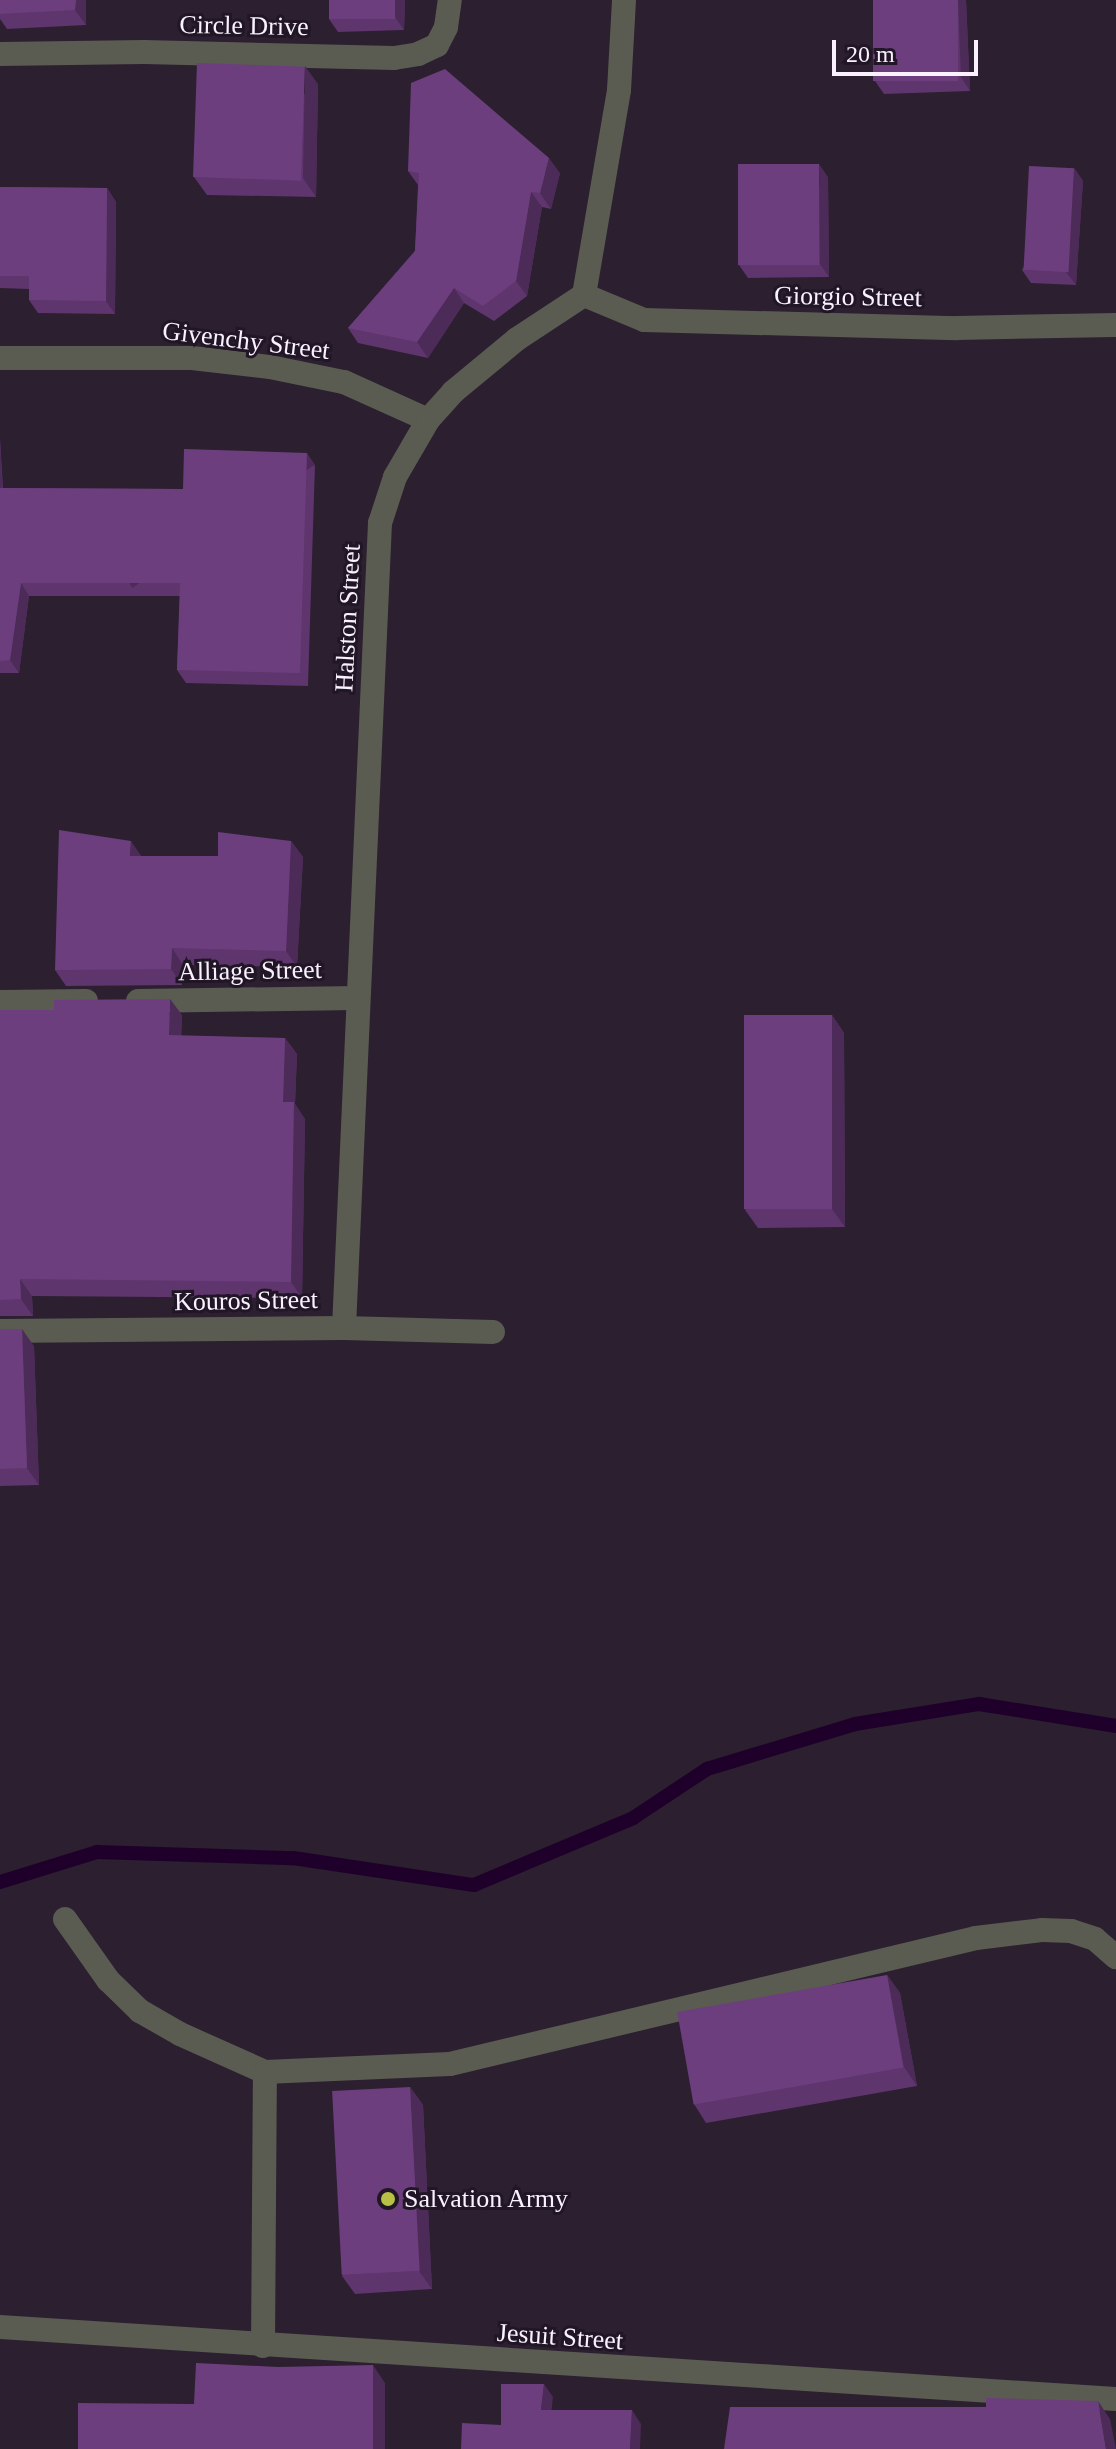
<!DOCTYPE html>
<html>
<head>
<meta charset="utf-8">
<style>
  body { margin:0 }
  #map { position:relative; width:1116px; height:2449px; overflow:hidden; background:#2b1f30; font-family:"Times New Roman",serif }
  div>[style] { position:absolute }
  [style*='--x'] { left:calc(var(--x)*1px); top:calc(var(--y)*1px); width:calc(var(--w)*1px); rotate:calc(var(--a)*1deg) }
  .stream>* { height:14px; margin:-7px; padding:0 7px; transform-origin:7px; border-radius:7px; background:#1f002a }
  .street>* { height:24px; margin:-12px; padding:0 12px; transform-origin:12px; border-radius:12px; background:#5a5b51 }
  .wall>* { inset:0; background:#5e356c }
  .shaded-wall>* { inset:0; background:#4c2b58; transform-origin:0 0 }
  .building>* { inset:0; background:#6d3e7e; transform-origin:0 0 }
  .dots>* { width:22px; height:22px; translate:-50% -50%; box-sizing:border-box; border:4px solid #211626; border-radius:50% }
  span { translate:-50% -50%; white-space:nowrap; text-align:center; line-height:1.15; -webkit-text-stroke:6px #211626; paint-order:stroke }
  .street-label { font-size:26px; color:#f9f1fd }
  .poi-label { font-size:26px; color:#f9f1fd }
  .left { translate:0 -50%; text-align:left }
  .scale { position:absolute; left:832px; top:40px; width:146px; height:36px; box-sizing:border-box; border:4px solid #f9f1fd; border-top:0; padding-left:10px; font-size:24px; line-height:28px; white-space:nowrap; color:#f9f1fd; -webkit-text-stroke:6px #211626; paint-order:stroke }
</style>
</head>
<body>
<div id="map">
  <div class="stream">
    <div style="--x:0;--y:1882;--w:102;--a:-17.2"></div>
    <div style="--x:97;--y:1852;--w:196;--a:1.8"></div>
    <div style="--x:293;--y:1858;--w:183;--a:8.5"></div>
    <div style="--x:474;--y:1885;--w:173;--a:-22.8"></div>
    <div style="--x:633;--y:1818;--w:89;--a:-33.5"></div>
    <div style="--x:707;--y:1769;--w:155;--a:-16.9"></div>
    <div style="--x:855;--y:1724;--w:126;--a:-9.2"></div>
    <div style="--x:979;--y:1704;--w:139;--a:9.1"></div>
  </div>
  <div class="street">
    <div style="--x:0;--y:54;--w:144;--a:-0.8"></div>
    <div style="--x:144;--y:52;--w:250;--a:1.4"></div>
    <div style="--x:394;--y:58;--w:24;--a:-9"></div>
    <div style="--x:418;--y:54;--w:21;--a:-25"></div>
    <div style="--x:437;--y:45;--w:20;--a:-63"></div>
    <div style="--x:446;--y:27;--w:27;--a:-82"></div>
    <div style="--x:584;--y:295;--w:65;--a:22.6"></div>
    <div style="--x:644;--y:320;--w:313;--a:1.5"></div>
    <div style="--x:957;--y:328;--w:159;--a:-1.1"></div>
    <div style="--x:0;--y:358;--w:192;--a:0"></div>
    <div style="--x:192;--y:358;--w:79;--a:6.6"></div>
    <div style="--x:270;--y:367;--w:76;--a:11.5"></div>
    <div style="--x:344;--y:382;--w:92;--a:24.3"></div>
    <div style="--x:138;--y:1001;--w:219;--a:-0.8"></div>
    <div style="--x:0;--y:1002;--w:86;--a:-0.7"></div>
    <div style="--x:344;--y:1328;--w:806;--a:-87.44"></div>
    <div style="--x:380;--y:523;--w:48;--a:-71.9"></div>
    <div style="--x:395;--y:477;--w:66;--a:-59.9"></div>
    <div style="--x:428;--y:420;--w:38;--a:-48"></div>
    <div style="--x:453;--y:392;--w:83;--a:-39.6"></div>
    <div style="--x:517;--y:339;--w:80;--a:-33.3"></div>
    <div style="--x:584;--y:295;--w:208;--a:-80.3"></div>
    <div style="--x:619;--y:90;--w:90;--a:-86.8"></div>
    <div style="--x:0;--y:1331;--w:344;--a:-0.5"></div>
    <div style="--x:344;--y:1328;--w:149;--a:1.5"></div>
    <div style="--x:65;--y:1919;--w:75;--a:54.8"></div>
    <div style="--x:108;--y:1980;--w:45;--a:44.1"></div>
    <div style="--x:140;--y:2011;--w:46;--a:29.9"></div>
    <div style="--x:180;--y:2034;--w:93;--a:24.1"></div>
    <div style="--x:265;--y:2072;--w:185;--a:-2.5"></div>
    <div style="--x:450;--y:2064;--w:541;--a:-13.47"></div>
    <div style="--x:976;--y:1938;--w:66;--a:-6.9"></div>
    <div style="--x:1042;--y:1930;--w:29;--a:2"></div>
    <div style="--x:1071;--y:1931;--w:25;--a:18"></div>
    <div style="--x:1095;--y:1939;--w:28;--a:41"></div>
    <div style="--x:0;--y:2327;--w:1118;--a:3.69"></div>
    <div style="--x:263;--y:2346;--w:274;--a:-89.6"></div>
  </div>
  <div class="wall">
    <div style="clip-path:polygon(0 0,86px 0,86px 25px,7px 29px,0 19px)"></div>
    <div style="clip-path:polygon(405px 0,404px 30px,338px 32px,329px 19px)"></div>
    <div style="clip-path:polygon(873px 0,966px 0,970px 91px,884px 94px,875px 81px)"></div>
    <div style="clip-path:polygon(318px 84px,316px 197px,207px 195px,194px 177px)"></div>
    <div style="clip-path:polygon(1074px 168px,1083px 181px,1076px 285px,1031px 283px,1022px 270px)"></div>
    <div style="clip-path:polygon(408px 171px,560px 173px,551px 209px,542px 207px,527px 296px,494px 321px,464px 303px,428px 358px,358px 343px,348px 328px,415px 251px,418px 185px)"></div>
    <div style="clip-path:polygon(828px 177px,829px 277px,748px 278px,739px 265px)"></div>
    <div style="clip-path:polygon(0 187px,107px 188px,116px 202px,115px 314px,38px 313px,29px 300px,29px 289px,0 288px)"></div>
    <div style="clip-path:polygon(0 439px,3px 488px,183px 489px,315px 465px,308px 686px,186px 683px,177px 670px,180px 596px,29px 596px,19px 673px,0 673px)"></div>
    <div style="clip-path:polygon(291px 841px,303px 857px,297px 967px,183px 965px,182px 985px,66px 986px,55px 970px,218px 856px)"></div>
    <div style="clip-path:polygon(0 1010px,182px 1015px,181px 1036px,285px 1038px,297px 1054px,295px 1104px,305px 1119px,302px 1298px,32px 1296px,33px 1316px,0 1316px)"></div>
    <div style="clip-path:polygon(832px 1015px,844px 1033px,845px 1227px,758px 1228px,745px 1210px)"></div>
    <div style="clip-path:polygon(0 1329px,34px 1346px,39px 1485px,0 1486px)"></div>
    <div style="clip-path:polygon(887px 1975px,900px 1993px,917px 2086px,706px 2123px,694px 2104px)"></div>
    <div style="clip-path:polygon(410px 2087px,423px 2105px,432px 2289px,355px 2294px,342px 2276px)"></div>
  </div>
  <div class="shaded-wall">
    <div style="clip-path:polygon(76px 0,86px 0,86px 25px,75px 10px)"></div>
    <div style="clip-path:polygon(395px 0,405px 0,404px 30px,395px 17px)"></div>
    <div style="clip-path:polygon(958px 0,966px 0,970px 91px,961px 77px)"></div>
    <div style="clip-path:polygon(305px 66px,318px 84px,316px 197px,303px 178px)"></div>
    <div style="clip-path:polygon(549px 158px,560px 173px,551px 209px,540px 193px)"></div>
    <div style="clip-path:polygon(819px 164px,828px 177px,829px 277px,820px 264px)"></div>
    <div style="clip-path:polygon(1074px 168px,1083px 181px,1076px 285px,1066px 272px)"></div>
    <div style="clip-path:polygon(107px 188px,116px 202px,115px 314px,106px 301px)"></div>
    <div style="clip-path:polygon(531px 192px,542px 207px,527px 296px,516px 281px)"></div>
    <div style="clip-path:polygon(454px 288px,464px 303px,428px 358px,417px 342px)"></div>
    <div style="clip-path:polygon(0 439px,3px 501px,0 496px)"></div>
    <div style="left:307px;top:453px;width:14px;height:220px;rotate:56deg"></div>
    <div style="clip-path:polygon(21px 583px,29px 596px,19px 673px,10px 660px)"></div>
    <div style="clip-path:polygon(131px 841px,142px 857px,130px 856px)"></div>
    <div style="clip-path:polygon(291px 841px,303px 857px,297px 967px,286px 951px)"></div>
    <div style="clip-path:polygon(172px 948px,183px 965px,182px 985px,171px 969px)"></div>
    <div style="clip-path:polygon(170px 999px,182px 1015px,181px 1052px,169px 1035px)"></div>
    <div style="clip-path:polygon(832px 1015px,844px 1033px,845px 1227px,832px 1209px)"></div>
    <div style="clip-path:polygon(285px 1038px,297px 1054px,295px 1104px,305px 1119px,302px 1298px,291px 1282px,283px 1102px)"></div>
    <div style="clip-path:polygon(20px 1279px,32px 1296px,33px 1316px,21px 1299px)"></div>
    <div style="clip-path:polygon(22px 1329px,34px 1346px,39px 1485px,27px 1468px)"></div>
    <div style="clip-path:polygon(887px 1975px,900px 1993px,917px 2086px,904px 2067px)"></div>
    <div style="clip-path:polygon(410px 2087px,423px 2105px,432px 2289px,419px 2271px)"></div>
    <div style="clip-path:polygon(373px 2365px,385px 2383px,385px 2449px,373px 2449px)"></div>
    <div style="clip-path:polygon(544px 2384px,553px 2397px,550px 2424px,541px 2410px)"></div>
    <div style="clip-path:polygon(1098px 2401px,1110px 2419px,1116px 2449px,1106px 2449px)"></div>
    <div style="clip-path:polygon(632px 2410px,641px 2424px,640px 2449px,630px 2449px)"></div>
  </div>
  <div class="building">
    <div style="clip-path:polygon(0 0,76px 0,75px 10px,0 14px)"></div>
    <div style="left:329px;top:0;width:66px;height:19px"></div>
    <div style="left:873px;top:0;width:85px;height:81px"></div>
    <div style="left:197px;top:63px;width:108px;height:114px;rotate:2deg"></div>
    <div style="clip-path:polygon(445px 69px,549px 158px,540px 193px,531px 192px,516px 281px,483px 306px,454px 288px,417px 342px,348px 328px,415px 251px,419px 173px,408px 171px,411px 83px)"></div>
    <div style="left:738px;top:164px;width:81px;height:101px"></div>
    <div style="left:1029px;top:166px;width:45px;height:104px;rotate:3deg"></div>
    <div style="clip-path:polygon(0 187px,107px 188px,106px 301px,29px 300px,29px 276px,0 276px)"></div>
    <div style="clip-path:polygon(184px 449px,307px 453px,300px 673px,177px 670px,180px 583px,21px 583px,10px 660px,0 661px,0 488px,183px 489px)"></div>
    <div style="clip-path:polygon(59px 830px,131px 841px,130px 856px,218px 856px,218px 832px,291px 841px,286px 951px,172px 948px,171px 969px,55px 970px)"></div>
    <div style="clip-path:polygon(170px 999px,169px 1035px,285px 1038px,283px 1102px,294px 1102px,291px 1282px,20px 1279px,21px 1299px,0 1300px,0 1010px,54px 1010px,54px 1000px)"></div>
    <div style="left:832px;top:1015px;width:194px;height:88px;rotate:90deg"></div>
    <div style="clip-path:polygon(0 1329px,22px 1329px,27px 1468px,0 1469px)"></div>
    <div style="left:887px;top:1975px;width:94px;height:213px;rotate:80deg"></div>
    <div style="left:410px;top:2087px;width:184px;height:78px;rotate:87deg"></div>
    <div style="clip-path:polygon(196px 2363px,278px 2367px,373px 2365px,373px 2449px,78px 2449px,78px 2403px,194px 2404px)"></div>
    <div style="clip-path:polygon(501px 2384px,544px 2384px,541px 2410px,632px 2410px,630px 2449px,461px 2449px,462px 2423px,501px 2425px)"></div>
    <div style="clip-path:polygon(986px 2398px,1098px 2401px,1106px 2449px,724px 2449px,730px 2407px,986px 2407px)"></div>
  </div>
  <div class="dots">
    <div style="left:388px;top:2199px;background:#b9c046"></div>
  </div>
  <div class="street-label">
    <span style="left:244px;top:26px;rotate:1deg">Circle Drive</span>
    <span style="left:848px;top:297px;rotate:1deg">Giorgio Street</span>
    <span style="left:246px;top:341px;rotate:7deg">Givenchy Street</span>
    <span style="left:348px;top:618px;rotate:-87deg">Halston Street</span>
    <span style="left:250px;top:971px;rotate:-1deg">Alliage Street</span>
    <span style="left:246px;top:1301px;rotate:-1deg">Kouros Street</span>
    <span style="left:560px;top:2337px;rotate:4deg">Jesuit Street</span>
  </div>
  <div class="poi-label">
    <span class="left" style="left:404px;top:2199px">Salvation Army</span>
  </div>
  <div class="scale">20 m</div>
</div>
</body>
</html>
